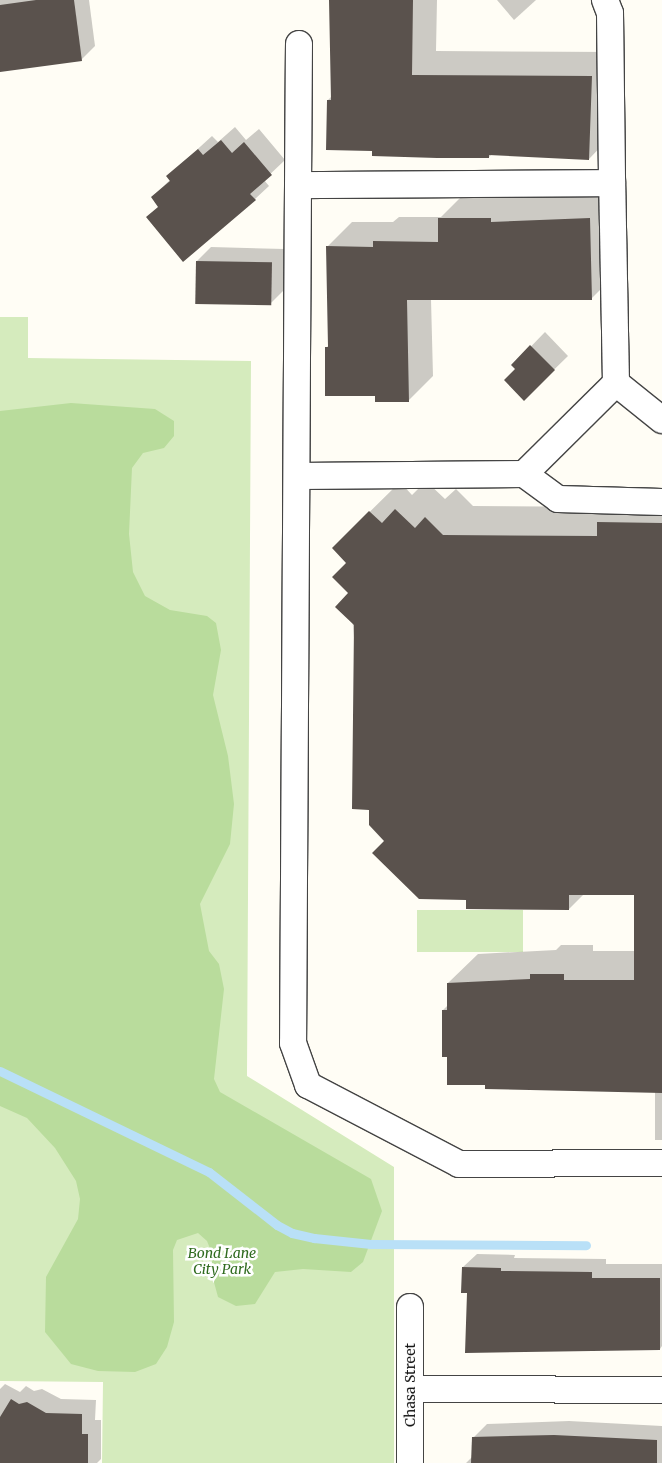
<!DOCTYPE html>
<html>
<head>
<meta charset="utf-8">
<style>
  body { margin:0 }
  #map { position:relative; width:662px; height:1463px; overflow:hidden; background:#fffdf5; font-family:Merriweather,serif }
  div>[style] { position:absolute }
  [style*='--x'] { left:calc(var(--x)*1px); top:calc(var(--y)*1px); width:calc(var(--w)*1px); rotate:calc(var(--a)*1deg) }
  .green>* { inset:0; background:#d5ebbd; transform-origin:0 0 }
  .forest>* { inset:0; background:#b9dc9c }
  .shadow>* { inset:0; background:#0003 }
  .stream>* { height:9px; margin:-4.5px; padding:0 4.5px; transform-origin:4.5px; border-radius:4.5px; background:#b9e0f7 }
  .building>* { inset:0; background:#5a524d; transform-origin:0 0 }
  .roads { filter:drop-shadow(1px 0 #444) drop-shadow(-1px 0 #444) drop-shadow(0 1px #444) drop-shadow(0 -1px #444) }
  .street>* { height:26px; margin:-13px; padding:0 13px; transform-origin:13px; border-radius:13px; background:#fff }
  span { translate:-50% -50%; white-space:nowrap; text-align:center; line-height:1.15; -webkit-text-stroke:5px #fff; paint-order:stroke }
  .park-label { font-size:14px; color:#2f6b1f; font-style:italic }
  .street-label { font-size:14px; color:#111 }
</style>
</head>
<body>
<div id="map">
  <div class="green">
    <div style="clip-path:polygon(0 317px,28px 317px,28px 358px,251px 361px,247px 1076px,394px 1167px,394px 1463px,102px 1463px,103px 1382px,0 1381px)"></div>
    <div style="left:417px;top:910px;width:106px;height:42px"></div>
  </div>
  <div class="forest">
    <div style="clip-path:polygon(71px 403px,155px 409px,174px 421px,174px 436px,164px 448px,143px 453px,132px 468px,129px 534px,133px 572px,145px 596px,170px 610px,207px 616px,216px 623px,221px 650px,213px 695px,228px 756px,234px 804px,230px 844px,200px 904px,209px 951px,219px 964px,224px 989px,214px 1079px,220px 1092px,371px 1179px,382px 1211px,363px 1262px,351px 1272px,303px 1269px,275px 1272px,255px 1304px,236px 1306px,218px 1297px,212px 1275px,211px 1251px,207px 1241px,198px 1233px,177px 1240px,173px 1250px,174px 1322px,167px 1347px,156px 1364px,135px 1372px,98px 1371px,71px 1364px,45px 1332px,46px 1277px,78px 1219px,80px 1199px,76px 1181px,55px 1148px,27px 1118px,0 1106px,0 411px)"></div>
  </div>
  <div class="shadow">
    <div style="clip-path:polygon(0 0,89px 0,95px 46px,81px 60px,0 71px)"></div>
    <div style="clip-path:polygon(331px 0,437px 0,436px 51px,616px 52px,613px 134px,589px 159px,492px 154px,489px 157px,373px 149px,328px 100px,332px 96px)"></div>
    <div style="clip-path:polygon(497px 0,536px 0,514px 20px)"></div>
    <div style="clip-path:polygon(235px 127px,246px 140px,259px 129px,285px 160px,264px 180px,269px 186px,255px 199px,159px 206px,152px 197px,171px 179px,168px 176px,212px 136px,218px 142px)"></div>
    <div style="clip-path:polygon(464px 194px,561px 197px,565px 194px,614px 194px,616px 274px,591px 299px,431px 299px,433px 376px,408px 401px,377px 395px,326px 348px,329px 345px,328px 246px,352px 222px,393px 222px,399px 217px,441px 217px)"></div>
    <div style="clip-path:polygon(211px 247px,285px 249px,284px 290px,270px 304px,197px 261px)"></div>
    <div style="clip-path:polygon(545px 332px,568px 356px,524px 399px,517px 369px,513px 365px)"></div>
    <div style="clip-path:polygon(426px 481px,445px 499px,456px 489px,473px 506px,615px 507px,662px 494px,662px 1140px,655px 1140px,655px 1091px,486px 1084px,449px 1056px,443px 1010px,448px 1005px,448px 983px,478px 954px,556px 950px,561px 945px,593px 945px,593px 951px,635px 951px,635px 894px,584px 894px,569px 909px,468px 899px,386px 841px,370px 808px,347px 563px,333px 548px,400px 482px,412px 495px)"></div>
    <div style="clip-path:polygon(477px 1254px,515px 1255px,514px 1258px,606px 1259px,606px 1264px,662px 1264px,662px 1346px,660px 1349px,468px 1292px,463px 1267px)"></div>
    <div style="clip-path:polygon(5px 1384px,20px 1392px,26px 1386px,34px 1391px,42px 1389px,61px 1399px,96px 1400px,95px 1420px,101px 1420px,101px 1459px,97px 1463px,0 1463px,0 1389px)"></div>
    <div style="clip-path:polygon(569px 1421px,662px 1426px,662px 1463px,466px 1463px,473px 1456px,473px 1438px,487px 1424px)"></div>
  </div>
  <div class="stream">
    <div style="--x:0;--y:1071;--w:232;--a:25.8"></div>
    <div style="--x:209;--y:1172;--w:86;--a:37.9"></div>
    <div style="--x:277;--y:1225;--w:17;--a:28"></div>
    <div style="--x:292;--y:1233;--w:23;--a:13"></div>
    <div style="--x:314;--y:1238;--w:57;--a:6"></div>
    <div style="--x:371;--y:1244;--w:215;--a:0.3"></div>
  </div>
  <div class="building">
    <div style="clip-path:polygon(36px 0,74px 0,82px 61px,0 72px,0 5px)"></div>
    <div style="clip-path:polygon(329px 0,413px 0,412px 75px,592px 76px,589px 160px,489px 155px,489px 158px,437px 158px,372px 156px,372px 151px,326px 150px,327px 100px,331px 100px)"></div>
    <div style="clip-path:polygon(221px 140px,232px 153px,244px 142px,272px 175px,250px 194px,256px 200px,183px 262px,146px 217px,158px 207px,151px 197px,170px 181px,166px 176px,198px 149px,203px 155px)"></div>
    <div style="clip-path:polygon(438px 218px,491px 218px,491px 222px,590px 218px,592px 300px,407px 300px,409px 402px,375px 402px,375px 396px,325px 396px,325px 347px,328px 347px,326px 246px,373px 247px,373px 241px,438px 242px)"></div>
    <div style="left:196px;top:261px;width:76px;height:43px;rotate:1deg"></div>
    <div style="clip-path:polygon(530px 345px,555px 370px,524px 401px,504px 380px,515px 369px,511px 365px)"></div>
    <div style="clip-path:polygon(395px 509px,415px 528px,425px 517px,443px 535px,597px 536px,597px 522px,662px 523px,662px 1093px,485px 1089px,485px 1085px,447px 1085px,447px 1057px,442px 1057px,442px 1010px,447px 1010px,447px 983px,530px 979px,530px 974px,564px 974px,564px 980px,634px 980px,634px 895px,569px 895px,569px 910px,466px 909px,466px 900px,419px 899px,372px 853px,384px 841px,369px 825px,369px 810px,352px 809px,354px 625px,335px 607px,348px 593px,332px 577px,346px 563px,332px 548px,369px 511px,382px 523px)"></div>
    <div style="clip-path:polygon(462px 1267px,501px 1268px,501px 1271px,592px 1272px,592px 1278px,660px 1278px,660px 1350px,465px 1353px,467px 1293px,461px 1293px)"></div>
    <div style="clip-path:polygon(11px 1399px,19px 1404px,27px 1402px,46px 1413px,82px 1414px,82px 1434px,88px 1434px,88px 1463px,0 1463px,0 1417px)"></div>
    <div style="clip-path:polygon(554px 1435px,657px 1440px,657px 1463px,471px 1463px,472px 1437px)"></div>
  </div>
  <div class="roads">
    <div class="street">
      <div style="--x:605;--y:0;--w:14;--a:69"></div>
      <div style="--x:610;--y:13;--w:170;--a:89.3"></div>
      <div style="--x:612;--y:183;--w:314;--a:179.6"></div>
      <div style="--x:298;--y:185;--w:858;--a:90.33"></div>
      <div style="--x:293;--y:1043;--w:45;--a:70.3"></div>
      <div style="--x:308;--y:1085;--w:170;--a:27.6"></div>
      <div style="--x:459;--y:1164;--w:203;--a:-0.3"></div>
      <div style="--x:298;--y:185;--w:141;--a:-89.6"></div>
      <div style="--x:616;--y:383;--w:59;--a:38.8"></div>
      <div style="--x:524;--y:474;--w:42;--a:36.3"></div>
      <div style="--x:558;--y:499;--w:104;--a:1.7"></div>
      <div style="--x:298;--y:476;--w:226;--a:-0.5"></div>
      <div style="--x:524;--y:474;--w:129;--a:-44.7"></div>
      <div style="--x:616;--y:383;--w:200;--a:-91.1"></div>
      <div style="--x:410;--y:1389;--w:252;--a:0.2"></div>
      <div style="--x:410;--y:1463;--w:156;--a:-90"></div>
    </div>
  </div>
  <div class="park-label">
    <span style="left:222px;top:1261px">Bond Lane<br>City Park</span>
  </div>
  <div class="street-label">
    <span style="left:410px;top:1385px;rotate:-90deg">Chasa Street</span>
  </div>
</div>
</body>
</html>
